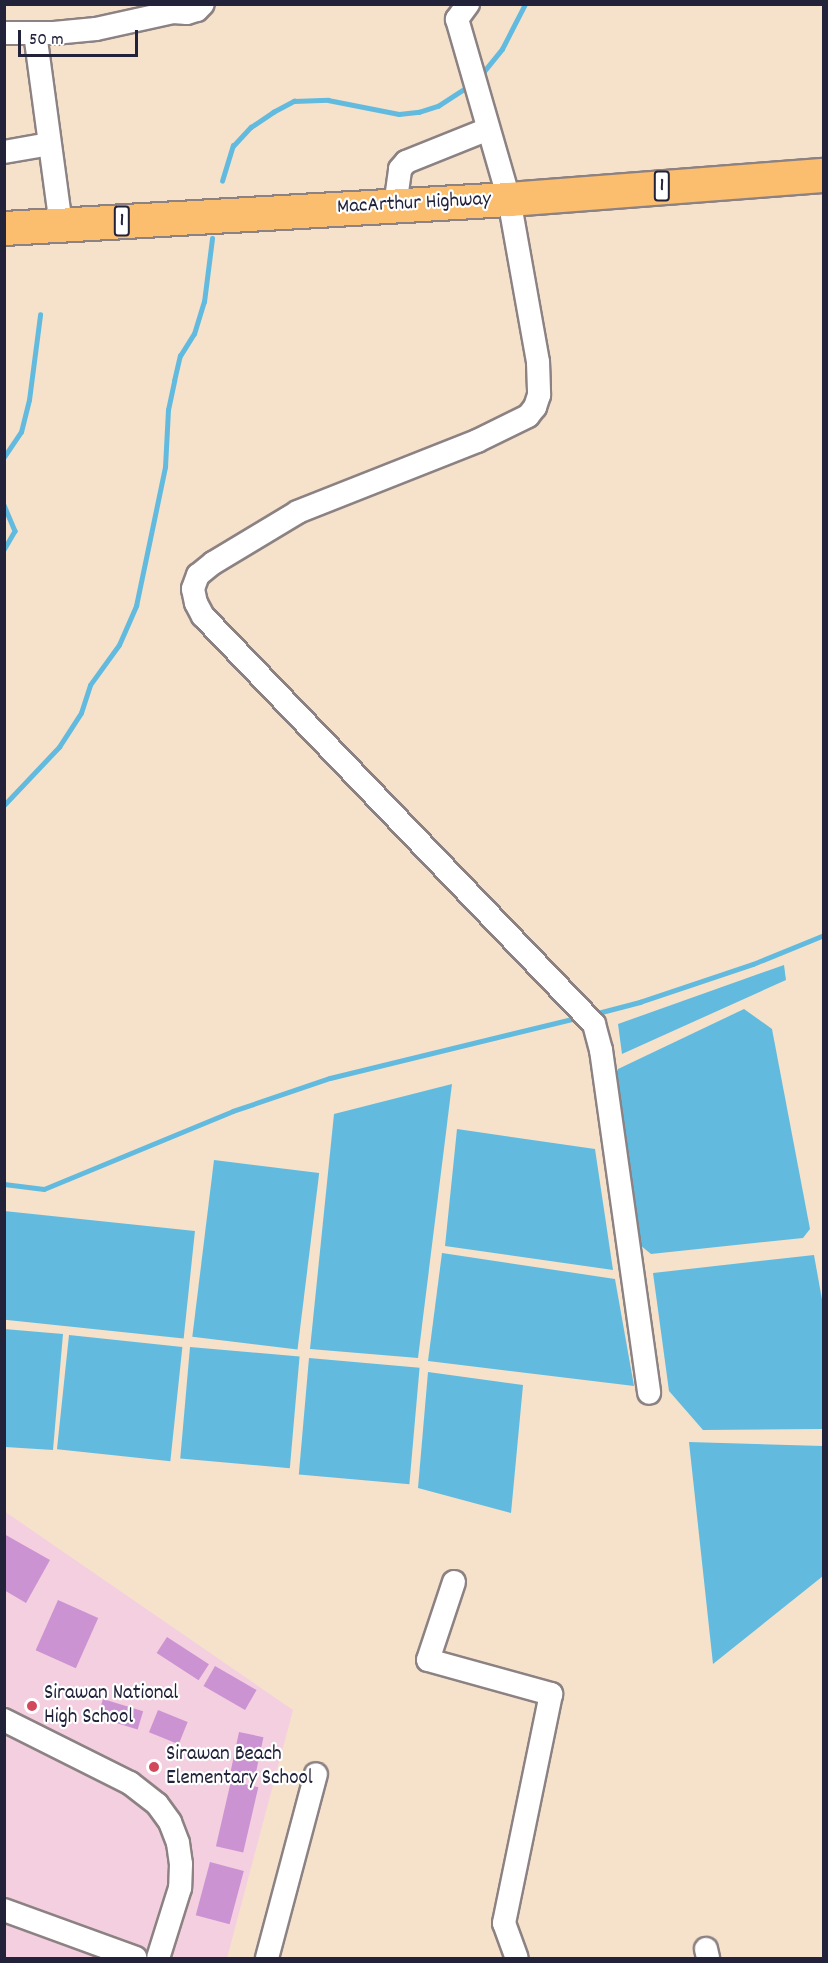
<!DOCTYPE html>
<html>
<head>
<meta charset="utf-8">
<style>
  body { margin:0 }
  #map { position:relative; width:828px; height:1963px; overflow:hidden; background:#f6e2cb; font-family:Dekko,sans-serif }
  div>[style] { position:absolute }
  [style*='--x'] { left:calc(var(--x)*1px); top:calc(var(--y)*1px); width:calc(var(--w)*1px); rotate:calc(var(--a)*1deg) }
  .built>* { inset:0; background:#f3cfe0 }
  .water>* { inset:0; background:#62bbdf; transform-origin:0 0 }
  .stream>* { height:4.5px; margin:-2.25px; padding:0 2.25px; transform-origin:2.25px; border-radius:2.25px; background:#62bbdf }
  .building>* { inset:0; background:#cb93d2; transform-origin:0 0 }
  .roads { filter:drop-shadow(2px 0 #8c8283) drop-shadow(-2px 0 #8c8283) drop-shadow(0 2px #8c8283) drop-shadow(0 -2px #8c8283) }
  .minor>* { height:22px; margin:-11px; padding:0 11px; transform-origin:11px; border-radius:11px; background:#fff }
  .highway>* { height:33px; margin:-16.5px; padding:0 16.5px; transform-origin:16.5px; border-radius:16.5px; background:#fbbd6e }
  .dots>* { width:16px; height:16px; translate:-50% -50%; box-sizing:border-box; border:3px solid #fff; border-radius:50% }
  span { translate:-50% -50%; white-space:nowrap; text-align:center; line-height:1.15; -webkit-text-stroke:4.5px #fff; paint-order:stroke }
  .shield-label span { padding:2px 4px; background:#fff; border:2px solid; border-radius:4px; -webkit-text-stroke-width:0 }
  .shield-label { font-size:20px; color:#22223b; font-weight:700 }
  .street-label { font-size:21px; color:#22223b }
  .poi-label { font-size:21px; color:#22223b }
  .left { translate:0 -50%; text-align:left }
  .frame { position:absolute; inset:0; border:6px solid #22223b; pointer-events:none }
  .scale { position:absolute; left:18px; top:30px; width:120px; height:27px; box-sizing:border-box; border:3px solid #22223b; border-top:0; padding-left:8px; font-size:18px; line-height:21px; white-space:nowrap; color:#22223b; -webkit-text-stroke:4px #fff; paint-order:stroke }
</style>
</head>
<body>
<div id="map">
  <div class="built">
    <div style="clip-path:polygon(4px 1511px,293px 1710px,227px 1958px,5px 1958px)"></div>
  </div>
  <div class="water">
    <div style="clip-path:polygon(784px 965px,786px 980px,622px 1054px,618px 1024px)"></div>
    <div style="clip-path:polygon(744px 1009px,772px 1029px,810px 1229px,803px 1238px,651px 1254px,640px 1245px,613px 1081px,618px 1069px)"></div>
    <div style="clip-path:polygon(452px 1084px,418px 1358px,310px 1349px,334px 1114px)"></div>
    <div style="clip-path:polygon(457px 1129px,595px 1149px,613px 1270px,445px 1246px)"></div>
    <div style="left:214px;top:1160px;width:106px;height:178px;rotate:7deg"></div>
    <div style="left:4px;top:1211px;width:192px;height:108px;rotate:6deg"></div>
    <div style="clip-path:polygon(442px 1253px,615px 1279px,634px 1386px,428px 1361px)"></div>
    <div style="clip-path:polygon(814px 1255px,823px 1305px,823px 1429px,703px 1430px,669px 1391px,653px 1273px)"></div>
    <div style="clip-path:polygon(4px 1329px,63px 1334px,53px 1450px,5px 1447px)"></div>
    <div style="left:69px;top:1335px;width:114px;height:115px;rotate:6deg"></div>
    <div style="left:190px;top:1347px;width:110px;height:112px;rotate:5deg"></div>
    <div style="left:309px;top:1358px;width:111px;height:117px;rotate:5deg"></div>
    <div style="clip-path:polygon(428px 1372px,523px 1385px,511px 1513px,418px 1488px)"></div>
    <div style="clip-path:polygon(689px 1442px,823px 1446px,823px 1576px,713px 1664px)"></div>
  </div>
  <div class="stream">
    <div style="--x:481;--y:75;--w:33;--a:-51"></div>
    <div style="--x:502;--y:49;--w:51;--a:-62.9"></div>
    <div style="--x:222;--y:181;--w:37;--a:-73"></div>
    <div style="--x:233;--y:146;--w:26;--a:-47"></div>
    <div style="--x:251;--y:127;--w:27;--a:-34"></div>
    <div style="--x:273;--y:112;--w:24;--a:-28"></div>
    <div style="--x:294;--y:101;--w:34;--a:-2"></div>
    <div style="--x:328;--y:100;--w:72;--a:11.2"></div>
    <div style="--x:399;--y:114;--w:20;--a:-6"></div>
    <div style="--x:419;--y:112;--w:20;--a:-18"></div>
    <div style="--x:438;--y:106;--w:33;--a:-33"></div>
    <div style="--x:4;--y:457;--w:30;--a:-56"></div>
    <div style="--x:21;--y:432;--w:33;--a:-76"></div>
    <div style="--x:29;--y:400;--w:86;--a:-82.6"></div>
    <div style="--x:4;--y:505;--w:28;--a:67"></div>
    <div style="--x:15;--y:531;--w:22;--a:120"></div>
    <div style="--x:4;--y:805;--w:80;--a:-46.5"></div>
    <div style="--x:59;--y:747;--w:40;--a:-57.1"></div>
    <div style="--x:81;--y:713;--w:29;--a:-72"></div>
    <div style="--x:90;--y:685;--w:49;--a:-54.1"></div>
    <div style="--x:119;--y:645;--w:43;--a:-66.4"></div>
    <div style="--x:136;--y:606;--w:142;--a:-78.2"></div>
    <div style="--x:165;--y:467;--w:57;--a:-87"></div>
    <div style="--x:168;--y:410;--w:30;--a:-78"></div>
    <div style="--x:174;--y:381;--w:26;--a:-77"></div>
    <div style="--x:180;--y:356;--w:26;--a:-58"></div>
    <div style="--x:194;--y:334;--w:34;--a:-73"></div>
    <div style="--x:204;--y:302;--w:64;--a:-82.8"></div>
    <div style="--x:594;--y:1014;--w:48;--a:-14.6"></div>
    <div style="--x:640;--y:1002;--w:119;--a:-18.6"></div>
    <div style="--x:753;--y:964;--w:77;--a:-22.2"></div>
    <div style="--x:4;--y:1184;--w:40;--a:7.1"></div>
    <div style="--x:44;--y:1189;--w:204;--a:-22.4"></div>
    <div style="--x:233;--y:1111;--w:102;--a:-18.8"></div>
    <div style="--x:330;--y:1078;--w:257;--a:-13.7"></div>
  </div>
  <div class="building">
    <div style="clip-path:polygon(4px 1534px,50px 1560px,26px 1603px,4px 1590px)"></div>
    <div style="left:58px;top:1600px;width:44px;height:55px;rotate:24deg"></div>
    <div style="left:167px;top:1637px;width:50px;height:19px;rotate:33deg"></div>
    <div style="left:215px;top:1666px;width:48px;height:23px;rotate:30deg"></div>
    <div style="left:103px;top:1699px;width:42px;height:19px;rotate:17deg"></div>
    <div style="left:158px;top:1710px;width:32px;height:24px;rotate:22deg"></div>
    <div style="left:239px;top:1732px;width:25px;height:40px;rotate:12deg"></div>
    <div style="left:231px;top:1781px;width:28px;height:67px;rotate:13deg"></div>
    <div style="left:210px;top:1862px;width:35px;height:55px;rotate:15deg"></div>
  </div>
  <div class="roads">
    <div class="minor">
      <div style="--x:468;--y:4;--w:19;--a:126"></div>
      <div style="--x:457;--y:19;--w:187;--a:73.9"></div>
      <div style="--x:509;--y:199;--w:166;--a:79.9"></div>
      <div style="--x:538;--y:362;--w:33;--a:88"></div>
      <div style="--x:539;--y:395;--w:13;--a:108"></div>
      <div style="--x:535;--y:407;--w:11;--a:128"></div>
      <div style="--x:528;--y:416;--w:57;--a:153.9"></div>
      <div style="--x:477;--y:441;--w:193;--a:158.4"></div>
      <div style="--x:298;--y:512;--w:99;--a:149"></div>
      <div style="--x:213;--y:563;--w:19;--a:141"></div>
      <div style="--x:198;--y:575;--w:15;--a:110"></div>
      <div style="--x:193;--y:589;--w:14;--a:78"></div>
      <div style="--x:196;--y:603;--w:15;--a:62"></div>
      <div style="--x:203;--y:616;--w:565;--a:46.22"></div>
      <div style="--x:594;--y:1024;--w:27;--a:75"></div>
      <div style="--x:601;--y:1050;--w:346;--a:82"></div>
      <div style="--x:4;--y:33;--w:50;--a:0"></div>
      <div style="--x:54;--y:33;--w:42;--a:-5.4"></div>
      <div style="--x:96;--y:29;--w:79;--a:-12.4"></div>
      <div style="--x:173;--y:12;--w:14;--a:4"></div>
      <div style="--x:187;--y:13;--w:10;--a:-17"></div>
      <div style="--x:197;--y:10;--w:8;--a:-45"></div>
      <div style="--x:35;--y:33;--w:194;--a:82.3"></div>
      <div style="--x:4;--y:152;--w:34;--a:-10"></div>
      <div style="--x:395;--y:206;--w:37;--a:-82"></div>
      <div style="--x:400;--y:169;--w:9;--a:-49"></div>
      <div style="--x:406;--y:162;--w:88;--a:-21.9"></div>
      <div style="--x:454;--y:1582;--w:82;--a:108.4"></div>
      <div style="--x:428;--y:1660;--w:128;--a:15.5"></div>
      <div style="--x:551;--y:1694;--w:234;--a:101.6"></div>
      <div style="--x:504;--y:1923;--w:37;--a:70"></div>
      <div style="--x:4;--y:1720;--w:141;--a:26.6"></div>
      <div style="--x:130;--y:1783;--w:34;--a:38"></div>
      <div style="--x:157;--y:1804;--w:22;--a:54"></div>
      <div style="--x:170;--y:1822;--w:22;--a:69"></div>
      <div style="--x:178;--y:1843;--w:21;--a:82"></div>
      <div style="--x:181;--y:1864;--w:24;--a:92"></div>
      <div style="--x:180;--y:1888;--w:73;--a:107.4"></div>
      <div style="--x:4;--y:1910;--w:140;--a:20"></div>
      <div style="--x:706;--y:1949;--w:9;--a:77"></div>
      <div style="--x:267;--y:1958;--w:190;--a:-75.1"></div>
    </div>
    <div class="highway">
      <div style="--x:4;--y:228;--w:506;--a:-3.29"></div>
      <div style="--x:509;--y:199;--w:316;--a:-4.4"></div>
    </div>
  </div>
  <div class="dots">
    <div style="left:32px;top:1706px;background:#d1495b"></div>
    <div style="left:154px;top:1767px;background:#d1495b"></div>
  </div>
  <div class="shield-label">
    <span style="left:662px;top:186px">1</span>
    <span style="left:122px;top:221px">1</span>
  </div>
  <div class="street-label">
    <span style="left:414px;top:204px;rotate:-3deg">MacArthur Highway</span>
  </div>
  <div class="poi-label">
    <span class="left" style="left:44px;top:1706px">Sirawan National<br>High School</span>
    <span class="left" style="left:166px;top:1767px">Sirawan Beach<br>Elementary School</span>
  </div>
  <div class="frame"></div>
  <div class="scale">50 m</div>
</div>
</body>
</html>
